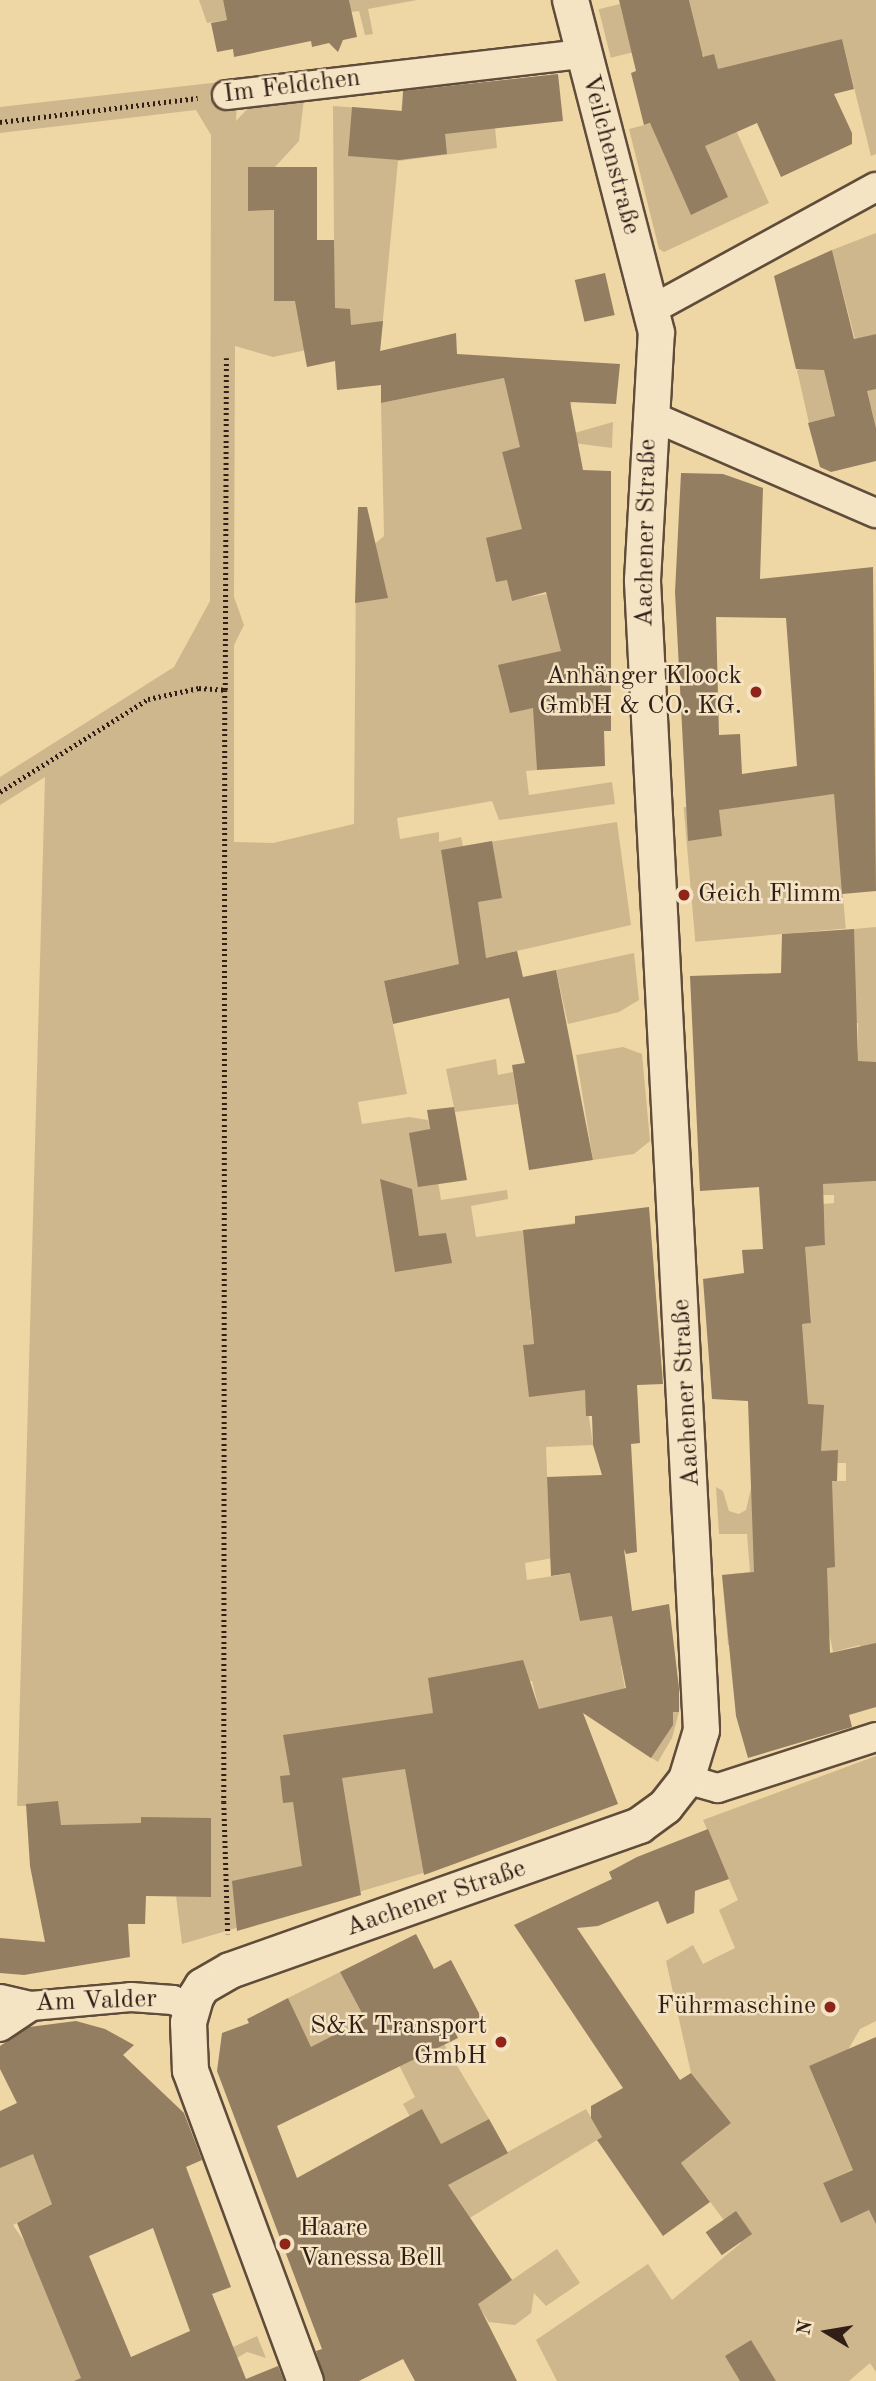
<!DOCTYPE html>
<html>
<head>
<meta charset="utf-8">
<style>
  body { margin:0 }
  #map { position:relative; width:876px; height:2381px; overflow:hidden; background:#efd6a5; font-family:"Old Standard TT",serif }
  div>[style] { position:absolute }
  [style*='--x'] { left:calc(var(--x)*1px); top:calc(var(--y)*1px); width:calc(var(--w)*1px); rotate:calc(var(--a)*1deg) }
  .green>* { inset:0; background:#cfb78d; transform-origin:0 0 }
  .building>* { inset:0; background:#937e61; transform-origin:0 0 }
  .path>* { height:4.5px; margin-top:-2.25px; transform-origin:0; background:repeating-linear-gradient(90deg,#301e17 0 2px,transparent 0 5.5px) }
  .roads { filter:drop-shadow(2px 0 #604c3a) drop-shadow(-2px 0 #604c3a) drop-shadow(0 2px #604c3a) drop-shadow(0 -2px #604c3a) }
  .minor>* { height:28px; margin:-14px; padding:0 14px; transform-origin:14px; border-radius:14px; background:#f5e4c4 }
  .tertiary>* { height:35px; margin:-17.5px; padding:0 17.5px; transform-origin:17.5px; border-radius:17.5px; background:#f5e4c4 }
  .dots>* { width:19px; height:19px; translate:-50% -50%; box-sizing:border-box; border:4px solid #f5e4c4; border-radius:50% }
  span { translate:-50% -50%; white-space:nowrap; text-align:center; line-height:1.15; -webkit-text-stroke:5px #f5e4c4; paint-order:stroke }
  .street-label { font-size:26px; color:#301e17 }
  .poi-label { font-size:26px; color:#301e17 }
  .right { translate:-100% -50%; text-align:right }
  .left { translate:0 -50%; text-align:left }
  .north { position:absolute; left:792px; top:2297px; width:70px; height:70px; -webkit-text-stroke:5px #f5e4c4; paint-order:stroke; rotate:281deg; font-size:19px; font-weight:700; line-height:28px; text-align:center; color:#301e17 }
  .north::after { content:''; display:block; margin:auto; width:24px; height:32px; background:#301e17; clip-path:polygon(50% 0,100% 100%,50% 72%,0 100%) }
</style>
</head>
<body>
<div id="map">
  <div class="green">
    <div style="clip-path:polygon(199px 0,223px 0,227px 20px,207px 23px)"></div>
    <div style="clip-path:polygon(349px 0,417px 0,368px 9px,373px 34px,365px 35px,359px 11px,351px 12px)"></div>
    <div style="clip-path:polygon(689px 0,876px 0,876px 154px,871px 156px,842px 39px,710px 73px,769px 203px,664px 252px,659px 249px,629px 129px,680px 116px,707px 73px,703px 54px,693px 57px,682px 42px,698px 37px)"></div>
    <div style="left:620px;top:4px;width:50px;height:22px;rotate:76deg"></div>
    <div style="clip-path:polygon(238px 80px,236px 121px,252px 104px,304px 99px,299px 141px,275px 167px,249px 211px,275px 210px,275px 240px,334px 240px,333px 106px,401px 111px,404px 88px,467px 81px,470px 100px,492px 97px,497px 148px,398px 161px,380px 351px,335px 344px,273px 357px,235px 346px,234px 597px,244px 625px,234px 645px,234px 842px,273px 843px,354px 824px,356px 560px,384px 536px,381px 403px,504px 378px,572px 398px,570px 415px,543px 441px,502px 452px,513px 492px,537px 526px,501px 535px,512px 600px,546px 594px,573px 652px,535px 682px,537px 770px,526px 771px,529px 795px,612px 782px,615px 804px,499px 820px,492px 801px,397px 818px,400px 839px,439px 832px,439px 842px,461px 837px,463px 846px,617px 822px,631px 925px,384px 981px,407px 1094px,358px 1102px,362px 1124px,409px 1117px,428px 1120px,441px 1200px,507px 1190px,508px 1199px,471px 1206px,476px 1237px,575px 1223px,585px 1302px,530px 1310px,534px 1341px,556px 1341px,524px 1345px,585px 1390px,593px 1445px,546px 1447px,550px 1551px,570px 1555px,525px 1563px,527px 1580px,573px 1573px,620px 1615px,629px 1663px,621px 1666px,625px 1689px,542px 1721px,532px 1681px,431px 1698px,457px 1863px,182px 1944px,176px 1896px,26px 1806px,17px 1806px,45px 777px,0 805px,0 777px,174px 667px,210px 601px,211px 135px,196px 110px,0 133px,0 107px)"></div>
    <div style="clip-path:polygon(876px 233px,876px 334px,855px 339px,832px 250px)"></div>
    <div style="clip-path:polygon(858px 355px,876px 389px,876px 428px,871px 407px,814px 445px,797px 370px)"></div>
    <div style="clip-path:polygon(613px 422px,612px 448px,550px 440px)"></div>
    <div style="left:834px;top:794px;width:135px;height:151px;rotate:85deg"></div>
    <div style="clip-path:polygon(876px 927px,876px 1062px,844px 1062px,858px 1054px,858px 1023px,842px 1023px,854px 984px,854px 929px)"></div>
    <div style="clip-path:polygon(634px 953px,639px 1000px,619px 1012px,568px 1024px,556px 970px)"></div>
    <div style="clip-path:polygon(623px 1047px,642px 1054px,650px 1141px,634px 1154px,593px 1160px,576px 1055px)"></div>
    <div style="clip-path:polygon(496px 1059px,498px 1075px,513px 1072px,518px 1104px,455px 1112px,446px 1069px)"></div>
    <div style="clip-path:polygon(876px 1181px,876px 1707px,875px 1708px,860px 1645px,833px 1652px,829px 1632px,728px 1645px,722px 1575px,750px 1572px,747px 1534px,719px 1534px,716px 1487px,723px 1491px,729px 1511px,739px 1514px,746px 1510px,753px 1480px,846px 1481px,846px 1463px,828px 1463px,827px 1451px,790px 1452px,780px 1403px,802px 1324px,811px 1323px,810px 1306px,779px 1248px,825px 1245px,824px 1217px,810px 1205px,834px 1203px,834px 1195px,814px 1195px,814px 1184px)"></div>
    <div style="clip-path:polygon(679px 1712px,672px 1738px,658px 1762px,631px 1745px,625px 1713px)"></div>
    <div style="clip-path:polygon(876px 1756px,876px 2021px,860px 2029px,848px 2050px,809px 2066px,840px 2140px,876px 2125px,854px 2169px,823px 2183px,841px 2222px,876px 2207px,876px 2372px,870px 2363px,849px 2381px,776px 2381px,751px 2341px,740px 2381px,557px 2381px,536px 2340px,648px 2264px,672px 2300px,741px 2243px,681px 2163px,731px 2123px,691px 2073px,666px 1961px,693px 1945px,703px 1964px,735px 1948px,719px 1910px,738px 1900px,703px 1820px)"></div>
    <div style="clip-path:polygon(340px 1972px,365px 2019px,313px 2053px,288px 1998px)"></div>
    <div style="clip-path:polygon(441px 2039px,489px 2119px,441px 2144px,413px 2122px,403px 2104px,415px 2097px,398px 2063px)"></div>
    <div style="clip-path:polygon(586px 2109px,602px 2137px,429px 2243px,409px 2206px)"></div>
    <div style="clip-path:polygon(48px 2138px,66px 2196px,13px 2225px,26px 2244px,83px 2381px,0 2381px,0 2168px)"></div>
    <div style="clip-path:polygon(557px 2249px,580px 2283px,546px 2306px,534px 2293px,531px 2313px,515px 2325px,489px 2322px,477px 2304px)"></div>
    <div style="clip-path:polygon(257px 2336px,266px 2358px,247px 2352px,237px 2358px,233px 2347px)"></div>
  </div>
  <div class="building">
    <div style="clip-path:polygon(223px 0,349px 0,357px 37px,343px 40px,338px 52px,329px 43px,312px 47px,311px 41px,234px 57px,233px 49px,217px 52px,211px 23px,227px 20px)"></div>
    <div style="clip-path:polygon(619px 0,689px 0,703px 57px,714px 54px,718px 69px,842px 39px,854px 89px,834px 94px,852px 133px,852px 144px,781px 177px,757px 123px,705px 146px,728px 197px,691px 215px,650px 123px,644px 125px,631px 73px,636px 71px)"></div>
    <div style="clip-path:polygon(558px 74px,563px 121px,445px 134px,447px 154px,399px 160px,348px 156px,352px 107px,402px 111px,403px 91px)"></div>
    <div style="clip-path:polygon(248px 167px,317px 167px,317px 240px,334px 240px,335px 308px,350px 309px,351px 325px,383px 321px,380px 351px,456px 333px,457px 354px,620px 364px,616px 404px,570px 402px,583px 470px,611px 471px,611px 731px,604px 731px,605px 766px,537px 770px,533px 708px,510px 713px,498px 665px,561px 651px,546px 592px,512px 601px,507px 580px,496px 582px,486px 538px,522px 529px,502px 452px,520px 447px,504px 378px,381px 403px,381px 385px,337px 390px,335px 361px,307px 367px,295px 301px,274px 301px,274px 210px,248px 211px)"></div>
    <div style="clip-path:polygon(832px 250px,854px 339px,876px 334px,876px 389px,867px 391px,876px 428px,876px 461px,831px 472px,820px 467px,808px 423px,835px 416px,824px 370px,796px 369px,774px 276px)"></div>
    <div style="left:605px;top:273px;width:43px;height:31px;rotate:77deg"></div>
    <div style="clip-path:polygon(evenodd,681px 473px,723px 474px,763px 488px,760px 579px,873px 567px,876px 891px,842px 894px,834px 794px,719px 810px,722px 836px,688px 841px,675px 592px,681px 473px,716px 617px,786px 618px,797px 766px,742px 774px,740px 734px,719px 735px,716px 617px)"></div>
    <div style="clip-path:polygon(358px 507px,367px 507px,388px 598px,355px 603px)"></div>
    <div style="clip-path:polygon(492px 841px,502px 898px,478px 902px,486px 958px,517px 951px,523px 977px,556px 970px,593px 1160px,529px 1170px,512px 1065px,525px 1063px,509px 998px,393px 1024px,384px 981px,459px 964px,441px 850px)"></div>
    <div style="clip-path:polygon(854px 929px,858px 1061px,876px 1062px,876px 1181px,823px 1184px,825px 1245px,805px 1247px,811px 1323px,802px 1324px,808px 1404px,824px 1405px,821px 1451px,838px 1450px,837px 1481px,832px 1481px,835px 1567px,827px 1568px,830px 1653px,876px 1643px,876px 1707px,849px 1715px,852px 1727px,748px 1758px,736px 1716px,722px 1575px,754px 1572px,748px 1401px,712px 1399px,703px 1279px,744px 1273px,742px 1250px,763px 1249px,759px 1187px,700px 1191px,690px 976px,781px 973px,782px 934px)"></div>
    <div style="clip-path:polygon(454px 1107px,467px 1180px,418px 1187px,409px 1133px,430px 1129px,427px 1110px)"></div>
    <div style="clip-path:polygon(380px 1179px,412px 1189px,419px 1236px,446px 1233px,452px 1263px,395px 1272px)"></div>
    <div style="clip-path:polygon(649px 1207px,663px 1384px,637px 1385px,640px 1443px,631px 1444px,637px 1552px,626px 1554px,624px 1549px,632px 1611px,669px 1604px,679px 1688px,679px 1712px,673px 1712px,673px 1725px,651px 1758px,583px 1713px,618px 1804px,424px 1875px,405px 1769px,342px 1778px,361px 1895px,237px 1931px,232px 1881px,302px 1866px,293px 1802px,283px 1803px,280px 1776px,290px 1775px,283px 1735px,433px 1713px,428px 1678px,523px 1660px,539px 1709px,626px 1688px,612px 1616px,580px 1621px,570px 1573px,551px 1576px,547px 1477px,602px 1475px,593px 1445px,592px 1416px,586px 1416px,585px 1390px,529px 1397px,523px 1345px,534px 1344px,523px 1230px,575px 1224px,575px 1216px)"></div>
    <div style="clip-path:polygon(58px 1801px,61px 1825px,141px 1823px,141px 1817px,211px 1818px,211px 1897px,146px 1896px,145px 1924px,128px 1924px,130px 1957px,24px 1975px,0 1973px,0 1938px,45px 1942px,30px 1866px,26px 1804px)"></div>
    <div style="clip-path:polygon(708px 1829px,729px 1879px,695px 1891px,694px 1913px,667px 1924px,658px 1901px,598px 1926px,577px 1928px,680px 2080px,691px 2073px,731px 2123px,681px 2163px,710px 2202px,663px 2236px,597px 2140px,602px 2137px,591px 2118px,591px 2106px,623px 2088px,514px 1925px,612px 1879px,609px 1872px,637px 1857px)"></div>
    <div style="clip-path:polygon(416px 1934px,434px 1969px,451px 1960px,481px 2017px,455px 2032px,458px 2038px,277px 2126px,297px 2178px,422px 2109px,441px 2144px,489px 2119px,508px 2153px,448px 2185px,512px 2280px,478px 2304px,517px 2381px,415px 2381px,403px 2359px,359px 2381px,325px 2381px,316px 2351px,322px 2349px,217px 2071px,222px 2033px,249px 2023px,247px 2019px,288px 1998px,311px 2047px,365px 2019px,340px 1972px)"></div>
    <div style="clip-path:polygon(evenodd,76px 2021px,105px 2029px,134px 2045px,123px 2055px,184px 2113px,202px 2160px,186px 2167px,231px 2287px,212px 2294px,246px 2379px,278px 2366px,284px 2381px,74px 2381px,81px 2378px,17px 2223px,52px 2204px,33px 2154px,0 2168px,0 2111px,17px 2103px,0 2069px,0 2046px,29px 2027px,76px 2021px,153px 2228px,190px 2331px,131px 2357px,89px 2256px,153px 2228px)"></div>
    <div style="clip-path:polygon(876px 2037px,876px 2224px,869px 2210px,841px 2223px,823px 2183px,853px 2170px,809px 2066px)"></div>
    <div style="left:736px;top:2211px;width:28px;height:37px;rotate:55deg"></div>
    <div style="clip-path:polygon(751px 2340px,776px 2381px,740px 2381px,725px 2356px)"></div>
  </div>
  <div class="path">
    <div style="--x:0;--y:122;--w:199;--a:-6.9"></div>
    <div style="--x:225;--y:690;--w:1112;--a:90.05"></div>
    <div style="--x:224;--y:1802;--w:132;--a:88.3"></div>
    <div style="--x:0;--y:792;--w:175;--a:-32.1"></div>
    <div style="--x:148;--y:699;--w:52;--a:-12.2"></div>
    <div style="--x:199;--y:688;--w:26;--a:4"></div>
    <div style="--x:225;--y:690;--w:332;--a:-89.8"></div>
  </div>
  <div class="roads">
    <div class="minor">
      <div style="--x:227;--y:95;--w:359;--a:-6.6"></div>
      <div style="--x:651;--y:310;--w:256;--a:-28.7"></div>
      <div style="--x:649;--y:415;--w:247;--a:23.4"></div>
      <div style="--x:686;--y:1779;--w:33;--a:16"></div>
      <div style="--x:718;--y:1788;--w:166;--a:-17.9"></div>
      <div style="--x:0;--y:1999;--w:32;--a:13"></div>
      <div style="--x:31;--y:2006;--w:100;--a:-5.1"></div>
      <div style="--x:131;--y:1997;--w:42;--a:4.1"></div>
      <div style="--x:173;--y:2000;--w:20;--a:24"></div>
      <div style="--x:0;--y:2027;--w:37;--a:-34"></div>
    </div>
    <div class="tertiary">
      <div style="--x:305;--y:2381;--w:332;--a:-110.3"></div>
      <div style="--x:190;--y:2070;--w:48;--a:-92.4"></div>
      <div style="--x:188;--y:2022;--w:26;--a:-74"></div>
      <div style="--x:195;--y:1997;--w:13;--a:-58"></div>
      <div style="--x:202;--y:1986;--w:32;--a:-30"></div>
      <div style="--x:230;--y:1970;--w:434;--a:-19.5"></div>
      <div style="--x:639;--y:1825;--w:32;--a:-36"></div>
      <div style="--x:665;--y:1806;--w:34;--a:-52"></div>
      <div style="--x:686;--y:1779;--w:51;--a:-73"></div>
      <div style="--x:701;--y:1730;--w:1152;--a:-92.94"></div>
      <div style="--x:642;--y:580;--w:248;--a:-86.8"></div>
      <div style="--x:656;--y:332;--w:343;--a:-104.5"></div>
    </div>
  </div>
  <div class="dots">
    <div style="left:756px;top:692px;background:#8f2418"></div>
    <div style="left:684px;top:895px;background:#8f2418"></div>
    <div style="left:830px;top:2007px;background:#8f2418"></div>
    <div style="left:501px;top:2042px;background:#8f2418"></div>
    <div style="left:285px;top:2244px;background:#8f2418"></div>
  </div>
  <div class="street-label">
    <span style="left:292px;top:87px;rotate:-7deg">Im Feldchen</span>
    <span style="left:610px;top:155px;rotate:75deg">Veilchenstraße</span>
    <span style="left:647px;top:533px;rotate:-89deg">Aachener Straße</span>
    <span style="left:687px;top:1393px;rotate:-93deg">Aachener Straße</span>
    <span style="left:436px;top:1899px;rotate:-19deg">Aachener Straße</span>
    <span style="left:96px;top:2002px;rotate:-2deg">Am Valder</span>
  </div>
  <div class="poi-label">
    <span class="right" style="left:742px;top:692px">Anhänger Kloock<br>GmbH &amp; CO. KG.</span>
    <span class="left" style="left:698px;top:895px">Geich Flimm</span>
    <span class="right" style="left:816px;top:2007px">Führmaschine</span>
    <span class="right" style="left:487px;top:2042px">S&amp;K Transport<br>GmbH</span>
    <span class="left" style="left:299px;top:2244px">Haare<br>Vanessa Bell</span>
  </div>
  <div class="north">N</div>
</div>
</body>
</html>
